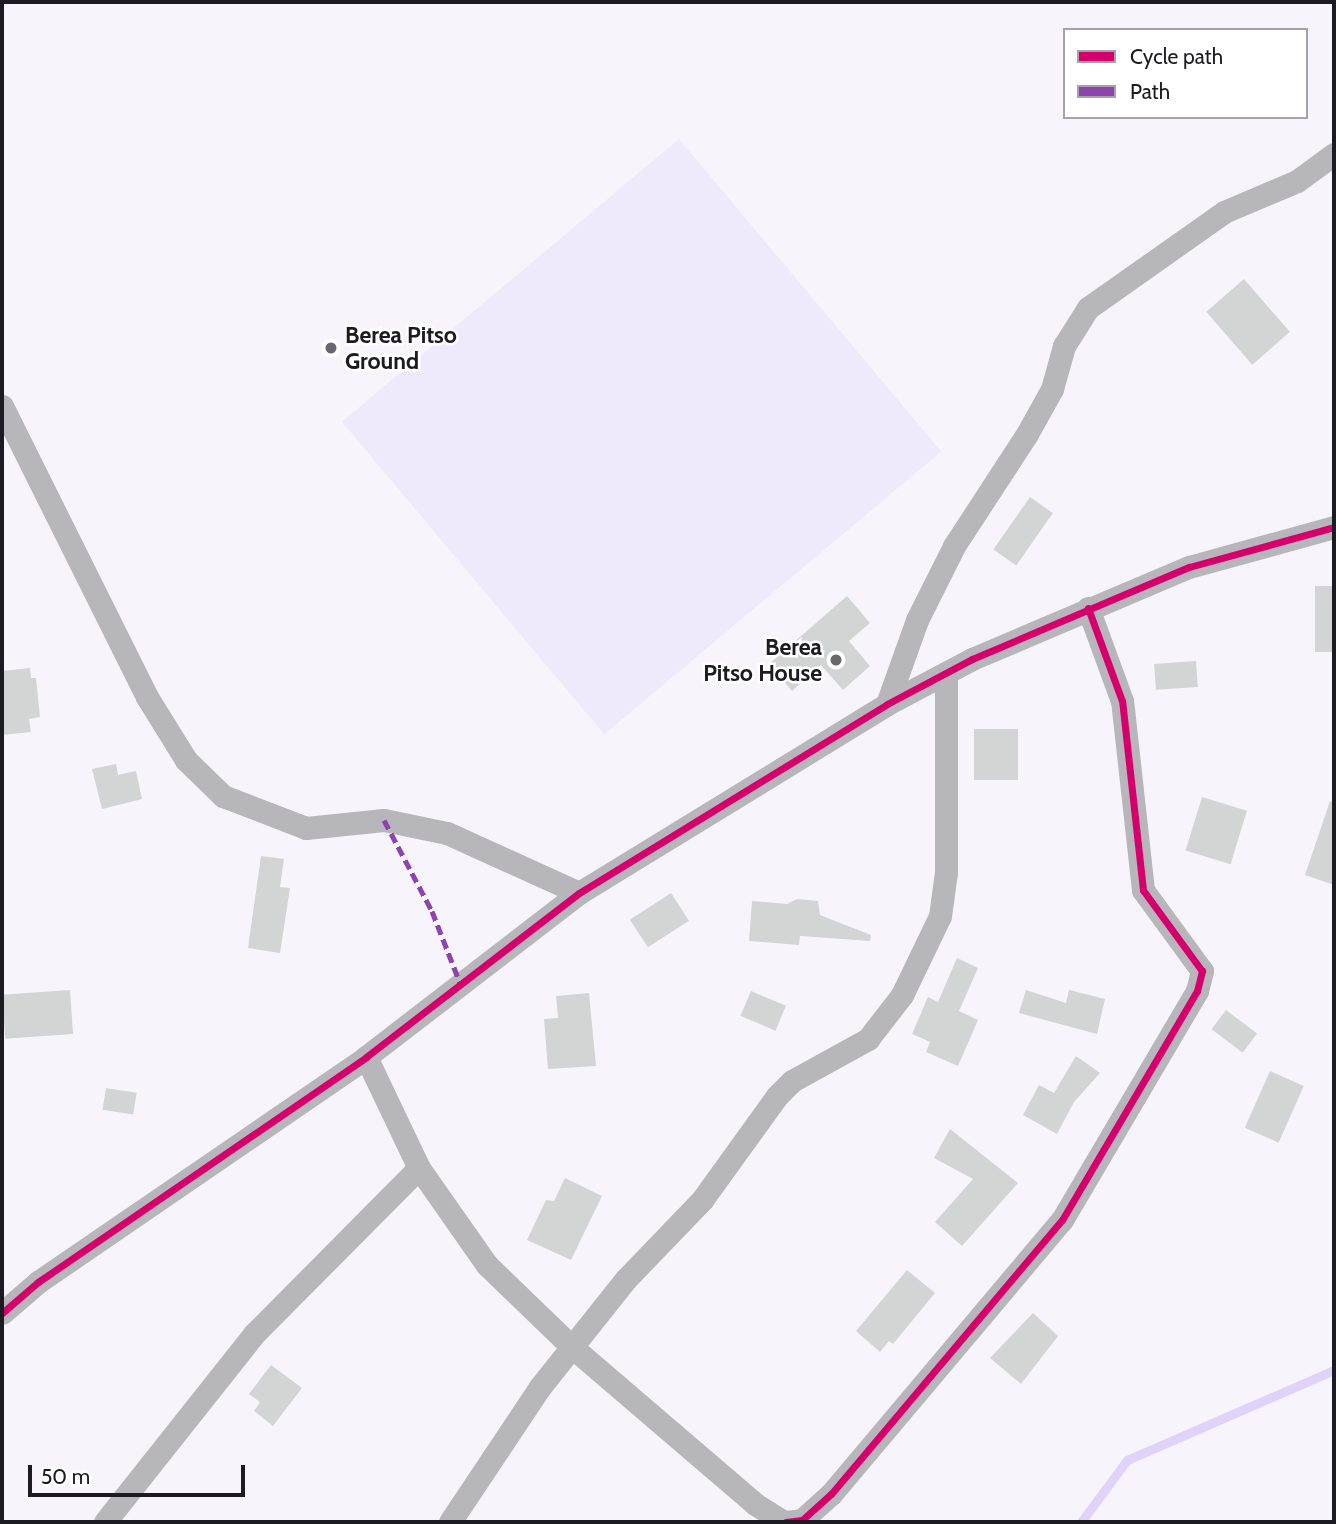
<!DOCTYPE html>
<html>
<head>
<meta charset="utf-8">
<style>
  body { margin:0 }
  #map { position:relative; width:1336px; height:1524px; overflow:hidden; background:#f7f5fb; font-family:Cabin,sans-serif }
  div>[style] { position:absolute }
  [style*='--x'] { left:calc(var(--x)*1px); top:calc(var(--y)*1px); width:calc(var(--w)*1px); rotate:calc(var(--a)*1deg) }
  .green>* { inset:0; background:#efe9fc; transform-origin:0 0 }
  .stream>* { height:9px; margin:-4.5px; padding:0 4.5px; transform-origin:4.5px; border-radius:4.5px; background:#e0d3fa }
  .building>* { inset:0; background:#d2d5d4; transform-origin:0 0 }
  .minor>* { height:23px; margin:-11.5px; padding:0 11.5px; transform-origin:11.5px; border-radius:11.5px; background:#b7b6ba }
  .quiet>* { height:5px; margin-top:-2.5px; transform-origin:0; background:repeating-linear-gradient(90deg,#8e44ad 0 10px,transparent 0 15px) }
  .cycleway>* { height:7px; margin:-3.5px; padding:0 3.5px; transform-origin:3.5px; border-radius:3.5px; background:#d6006c }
  .dots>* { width:19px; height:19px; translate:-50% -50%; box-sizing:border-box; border:4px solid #fff; border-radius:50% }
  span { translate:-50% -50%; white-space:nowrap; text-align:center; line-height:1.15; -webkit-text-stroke:5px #fff; paint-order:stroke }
  .poi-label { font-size:23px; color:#1c1a22; font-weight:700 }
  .left { translate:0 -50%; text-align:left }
  .right { translate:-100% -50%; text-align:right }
  .frame { position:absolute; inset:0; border:4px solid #1c1a22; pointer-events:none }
  .legend { position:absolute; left:1063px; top:28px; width:245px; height:91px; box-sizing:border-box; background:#fff; border:2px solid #a4a3a7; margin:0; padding:9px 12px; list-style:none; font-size:21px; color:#1c1a22 }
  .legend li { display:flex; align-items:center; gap:14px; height:35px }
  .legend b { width:35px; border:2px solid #a4a3a7 }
  .scale { position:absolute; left:28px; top:1465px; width:217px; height:32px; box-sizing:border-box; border:4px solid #1c1a22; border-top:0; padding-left:9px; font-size:21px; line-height:24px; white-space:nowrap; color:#1c1a22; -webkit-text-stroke:5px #fff; paint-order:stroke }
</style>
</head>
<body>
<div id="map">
  <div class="green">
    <div style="left:679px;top:139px;width:408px;height:440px;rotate:50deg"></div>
  </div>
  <div class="stream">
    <div style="--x:1081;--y:1522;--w:77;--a:-53.4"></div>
    <div style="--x:1127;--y:1460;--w:226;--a:-23.5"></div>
  </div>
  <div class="building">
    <div style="left:1244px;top:279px;width:70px;height:50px;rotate:49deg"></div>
    <div style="left:1030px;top:497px;width:28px;height:64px;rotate:35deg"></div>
    <div style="left:1315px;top:586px;width:19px;height:66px"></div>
    <div style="clip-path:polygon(847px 596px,870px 623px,849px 641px,870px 666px,843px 690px,821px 665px,792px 691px,769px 664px)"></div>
    <div style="left:1196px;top:661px;width:26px;height:42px;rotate:86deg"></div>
    <div style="clip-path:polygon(30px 668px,31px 678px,36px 678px,40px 717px,29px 719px,31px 732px,2px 735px,2px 671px)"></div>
    <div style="left:974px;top:729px;width:44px;height:51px"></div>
    <div style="clip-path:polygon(116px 764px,118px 775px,136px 771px,142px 799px,102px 809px,92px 769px)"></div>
    <div style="left:1202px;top:797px;width:47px;height:56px;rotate:17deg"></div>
    <div style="clip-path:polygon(1330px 801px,1334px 802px,1334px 885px,1305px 875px)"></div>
    <div style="clip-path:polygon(261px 856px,284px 859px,280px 887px,290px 888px,280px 953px,248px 948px)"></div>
    <div style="left:671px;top:893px;width:33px;height:49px;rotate:57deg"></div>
    <div style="clip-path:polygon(797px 899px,818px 901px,820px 915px,871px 935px,870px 941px,800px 936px,799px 945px,749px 941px,752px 901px,787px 904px)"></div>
    <div style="clip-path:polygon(957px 958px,978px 968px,959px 1011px,978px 1020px,958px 1066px,926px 1052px,930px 1042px,912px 1034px,928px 997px,938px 1002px)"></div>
    <div style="left:70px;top:990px;width:44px;height:68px;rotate:86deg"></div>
    <div style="clip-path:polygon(1026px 990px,1066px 1003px,1069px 990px,1105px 999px,1097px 1034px,1019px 1013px)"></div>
    <div style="left:751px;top:991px;width:38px;height:27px;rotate:23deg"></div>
    <div style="clip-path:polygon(589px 993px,596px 1066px,548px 1069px,544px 1019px,558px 1018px,556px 996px)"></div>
    <div style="left:1226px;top:1010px;width:39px;height:24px;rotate:37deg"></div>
    <div style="clip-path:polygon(1076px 1056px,1100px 1073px,1074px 1102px,1057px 1134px,1023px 1115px,1039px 1085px,1054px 1093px)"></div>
    <div style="left:1270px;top:1071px;width:37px;height:62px;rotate:24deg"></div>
    <div style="left:106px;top:1088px;width:31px;height:22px;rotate:9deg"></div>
    <div style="clip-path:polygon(950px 1129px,1018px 1183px,962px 1246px,935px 1222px,973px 1179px,934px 1158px)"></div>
    <div style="clip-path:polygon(565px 1178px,602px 1196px,571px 1260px,527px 1240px,546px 1200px,554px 1201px)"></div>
    <div style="clip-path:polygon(907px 1270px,935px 1293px,893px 1344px,889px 1341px,880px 1352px,856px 1331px)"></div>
    <div style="clip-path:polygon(1033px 1313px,1058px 1336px,1021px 1384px,990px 1358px)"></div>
    <div style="clip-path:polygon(271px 1365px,302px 1388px,273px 1426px,254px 1411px,260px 1402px,249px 1394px)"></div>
  </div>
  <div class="minor">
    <div style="--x:2;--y:406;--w:325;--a:63.5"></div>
    <div style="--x:147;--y:697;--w:74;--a:58.2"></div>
    <div style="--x:186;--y:760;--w:52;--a:44.2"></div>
    <div style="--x:223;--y:796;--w:89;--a:21.1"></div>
    <div style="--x:306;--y:828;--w:78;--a:-5.9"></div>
    <div style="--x:384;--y:820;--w:64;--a:11.7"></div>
    <div style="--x:447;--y:833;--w:145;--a:24.4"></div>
    <div style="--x:887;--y:704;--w:89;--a:-70.3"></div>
    <div style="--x:917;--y:620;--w:83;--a:-63.4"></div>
    <div style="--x:954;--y:546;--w:134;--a:-56.9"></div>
    <div style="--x:1027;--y:434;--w:51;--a:-60.9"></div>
    <div style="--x:1052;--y:389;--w:45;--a:-74.4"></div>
    <div style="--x:1064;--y:346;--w:45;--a:-57.7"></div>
    <div style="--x:1088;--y:308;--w:166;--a:-35.2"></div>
    <div style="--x:1224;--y:212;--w:79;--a:-23"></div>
    <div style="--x:1297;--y:181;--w:46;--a:-36.1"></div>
    <div style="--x:366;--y:1057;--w:123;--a:64.5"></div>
    <div style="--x:419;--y:1168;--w:118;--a:55"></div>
    <div style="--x:487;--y:1265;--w:118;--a:44"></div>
    <div style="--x:572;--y:1347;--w:241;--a:40.6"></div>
    <div style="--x:755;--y:1504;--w:34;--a:32"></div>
    <div style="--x:2;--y:1313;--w:48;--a:-40.7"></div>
    <div style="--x:38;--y:1282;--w:398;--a:-34.4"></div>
    <div style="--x:366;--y:1057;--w:269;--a:-37.6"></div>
    <div style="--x:579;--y:893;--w:361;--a:-31.5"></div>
    <div style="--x:887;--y:704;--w:96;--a:-27.9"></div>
    <div style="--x:972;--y:659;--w:236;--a:-23"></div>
    <div style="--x:1189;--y:567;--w:150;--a:-15.4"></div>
    <div style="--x:105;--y:1522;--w:240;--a:-51.6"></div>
    <div style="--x:254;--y:1334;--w:234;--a:-45.2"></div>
    <div style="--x:450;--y:1522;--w:162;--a:-56.3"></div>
    <div style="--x:540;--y:1387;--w:138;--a:-51.5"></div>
    <div style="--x:626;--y:1279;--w:110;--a:-46.1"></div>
    <div style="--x:702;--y:1200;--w:128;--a:-54.2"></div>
    <div style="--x:777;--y:1096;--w:21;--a:-45"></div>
    <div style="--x:792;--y:1081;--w:87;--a:-28.9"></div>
    <div style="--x:868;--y:1039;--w:56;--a:-52.3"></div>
    <div style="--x:902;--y:995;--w:88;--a:-64.3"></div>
    <div style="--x:940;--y:916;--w:44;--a:-82.2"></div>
    <div style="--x:946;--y:872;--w:199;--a:-90"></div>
    <div style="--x:786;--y:1522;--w:16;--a:-7"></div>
    <div style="--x:802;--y:1520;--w:39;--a:-42"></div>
    <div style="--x:831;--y:1494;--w:358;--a:-49.9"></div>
    <div style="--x:1062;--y:1220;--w:266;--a:-59.5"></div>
    <div style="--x:1197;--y:991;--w:21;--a:-76"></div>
    <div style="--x:1202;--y:971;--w:100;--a:-126.1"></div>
    <div style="--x:1143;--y:890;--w:190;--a:-96.3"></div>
    <div style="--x:1122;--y:701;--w:99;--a:-110.1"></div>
  </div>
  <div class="quiet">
    <div style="--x:384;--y:820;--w:103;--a:62.2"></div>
    <div style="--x:432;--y:911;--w:77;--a:68.7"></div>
  </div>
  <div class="cycleway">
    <div style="--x:2;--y:1313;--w:48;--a:-40.7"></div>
    <div style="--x:38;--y:1282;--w:398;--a:-34.4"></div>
    <div style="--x:366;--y:1057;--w:269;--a:-37.6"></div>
    <div style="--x:579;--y:893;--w:361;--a:-31.5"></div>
    <div style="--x:887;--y:704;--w:96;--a:-27.9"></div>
    <div style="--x:972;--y:659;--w:236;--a:-23"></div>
    <div style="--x:1189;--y:567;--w:150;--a:-15.4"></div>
    <div style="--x:786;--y:1522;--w:16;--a:-7"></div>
    <div style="--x:802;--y:1520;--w:39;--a:-42"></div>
    <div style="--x:831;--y:1494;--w:358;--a:-49.9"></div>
    <div style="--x:1062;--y:1220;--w:266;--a:-59.5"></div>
    <div style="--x:1197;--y:991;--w:21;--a:-76"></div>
    <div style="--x:1202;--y:971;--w:100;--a:-126.1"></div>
    <div style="--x:1143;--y:890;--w:190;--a:-96.3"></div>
    <div style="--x:1122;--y:701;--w:99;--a:-110.1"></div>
  </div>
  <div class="dots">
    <div style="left:331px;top:348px;background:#69676e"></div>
    <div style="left:836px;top:660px;background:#69676e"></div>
  </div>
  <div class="poi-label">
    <span class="left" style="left:345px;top:348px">Berea Pitso<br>Ground</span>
    <span class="right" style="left:822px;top:660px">Berea<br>Pitso House</span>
  </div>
  <div class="frame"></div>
  <ul class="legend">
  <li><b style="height:9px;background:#d6006c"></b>Cycle path</li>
  <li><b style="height:9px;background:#8e44ad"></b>Path</li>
  </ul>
  <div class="scale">50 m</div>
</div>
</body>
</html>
